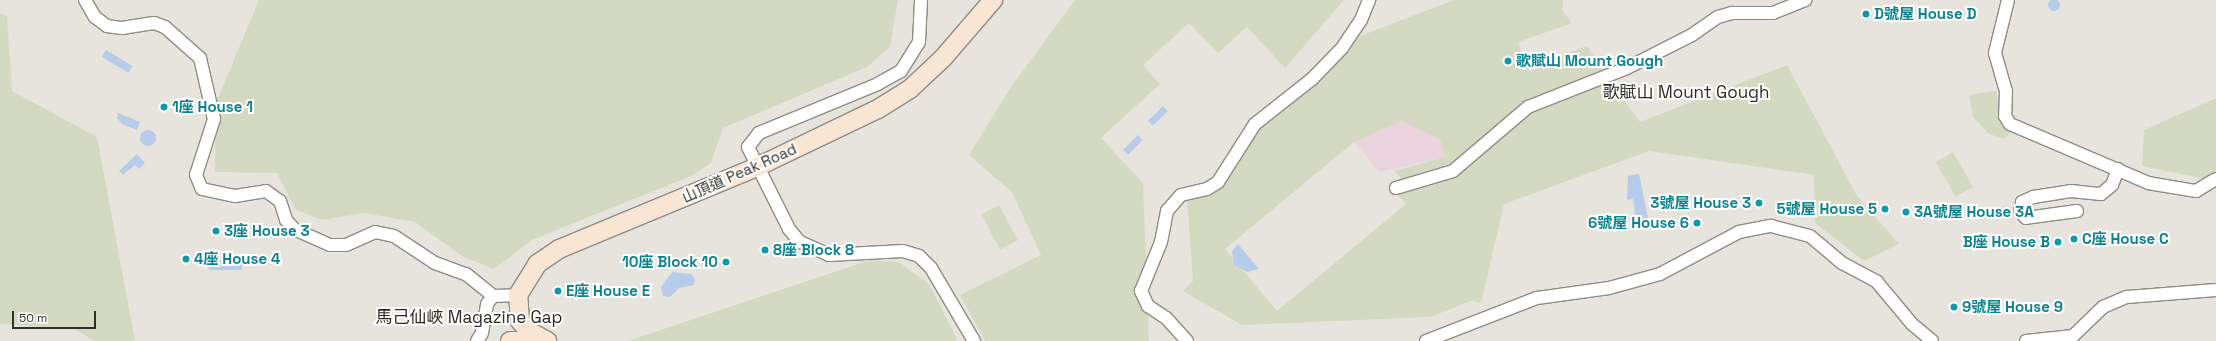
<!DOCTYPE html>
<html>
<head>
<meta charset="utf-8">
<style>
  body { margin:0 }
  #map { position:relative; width:2216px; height:341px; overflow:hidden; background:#e7e4dd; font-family:"Space Grotesk","Noto Sans TC",sans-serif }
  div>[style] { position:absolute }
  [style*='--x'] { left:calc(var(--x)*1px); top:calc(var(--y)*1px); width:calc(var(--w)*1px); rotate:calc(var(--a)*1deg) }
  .industrial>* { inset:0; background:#ebd3dd }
  .green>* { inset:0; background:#d4dac1; transform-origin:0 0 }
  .water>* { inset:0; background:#b6ccea; transform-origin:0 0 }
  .round { border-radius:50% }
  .roads { filter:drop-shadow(1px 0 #8f8c86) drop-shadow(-1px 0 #8f8c86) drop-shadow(0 1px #8f8c86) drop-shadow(0 -1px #8f8c86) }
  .street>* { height:12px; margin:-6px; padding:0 6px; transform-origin:6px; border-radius:6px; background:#fff }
  .secondary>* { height:18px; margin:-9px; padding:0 9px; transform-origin:9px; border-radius:9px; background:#f8e5d4 }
  .dots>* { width:11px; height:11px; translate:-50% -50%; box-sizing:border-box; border:2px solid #fff; border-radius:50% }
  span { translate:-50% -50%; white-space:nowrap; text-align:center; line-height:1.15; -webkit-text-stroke:4px #fff; paint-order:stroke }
  .culture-label { font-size:15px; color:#0d838f; font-weight:700 }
  .left { translate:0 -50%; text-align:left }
  .right { translate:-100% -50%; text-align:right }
  .street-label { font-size:15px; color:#302f2c }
  .quarter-label { font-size:17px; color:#2c2a25 }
  .scale { position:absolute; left:12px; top:311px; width:84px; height:18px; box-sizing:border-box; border:2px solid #302f2c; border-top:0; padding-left:5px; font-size:12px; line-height:14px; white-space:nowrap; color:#302f2c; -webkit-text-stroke:3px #fff; paint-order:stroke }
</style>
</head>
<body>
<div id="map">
  <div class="industrial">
    <div style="clip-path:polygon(1402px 121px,1440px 139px,1445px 157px,1379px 172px,1354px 142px)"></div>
  </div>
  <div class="green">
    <div style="clip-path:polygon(259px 0,898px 0,890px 47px,867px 67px,723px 128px,711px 163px,691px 176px,532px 240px,494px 269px,462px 256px,415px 222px,364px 213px,322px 220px,296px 210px,277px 173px,215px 172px,216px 103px)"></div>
    <div style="clip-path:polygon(1075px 0,1344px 0,1285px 68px,1247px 27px,1218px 53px,1189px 23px,1143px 65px,1160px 84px,1101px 138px,1143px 183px,1149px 341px,985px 341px,960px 295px,1041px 255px,1012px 192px,969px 155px,1011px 87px)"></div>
    <div style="clip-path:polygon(1454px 0,1563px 0,1562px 10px,1572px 23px,1518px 42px,1527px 67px,1587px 46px,1605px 73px,1526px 103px,1510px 114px,1460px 162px,1405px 182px,1394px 171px,1445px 157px,1440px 139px,1402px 121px,1354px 142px,1225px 249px,1277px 311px,1406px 204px,1396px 193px,1455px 174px,1530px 111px,1610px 80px,1640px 122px,1787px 65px,1857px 196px,1899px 244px,1864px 261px,1815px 223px,1814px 175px,1649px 151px,1504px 204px,1481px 303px,1471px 301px,1430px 317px,1242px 325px,1183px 291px,1193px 281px,1187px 198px,1211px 192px,1269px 117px,1320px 78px,1355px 38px)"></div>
    <div style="clip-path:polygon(0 13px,7px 16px,12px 91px,97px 137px,135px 341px,94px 341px,75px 329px,0 324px)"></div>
    <div style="clip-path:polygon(1996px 91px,1999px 117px,2011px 131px,2005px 139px,1989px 134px,1973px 117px,1969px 95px)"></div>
    <div style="clip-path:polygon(2216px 98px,2216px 181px,2142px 166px,2144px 130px)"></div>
    <div style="left:1953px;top:152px;width:40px;height:20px;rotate:60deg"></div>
    <div style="left:999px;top:205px;width:40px;height:20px;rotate:62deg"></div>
    <div style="clip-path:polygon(870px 260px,899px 262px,929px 284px,958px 341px,628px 341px)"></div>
  </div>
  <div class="water">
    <div class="round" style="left:2048px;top:-1px;width:12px;height:12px"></div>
    <div style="left:106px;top:50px;width:31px;height:8px;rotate:31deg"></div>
    <div style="left:1163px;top:106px;width:7px;height:21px;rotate:45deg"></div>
    <div style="clip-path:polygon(118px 113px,140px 122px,137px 130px,122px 124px,117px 118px)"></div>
    <div class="round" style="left:140px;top:130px;width:16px;height:16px"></div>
    <div style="left:1138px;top:135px;width:7px;height:21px;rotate:45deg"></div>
    <div style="clip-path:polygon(137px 154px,145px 163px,139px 169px,135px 165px,123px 175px,119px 171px)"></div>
    <div style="clip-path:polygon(1639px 174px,1648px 218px,1636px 220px,1633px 199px,1627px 200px,1628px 176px)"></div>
    <div style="clip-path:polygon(1238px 244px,1259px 269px,1247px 272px,1234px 265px,1232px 251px)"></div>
    <div style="left:242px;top:260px;width:10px;height:33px;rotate:90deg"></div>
    <div style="clip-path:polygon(672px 272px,691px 274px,695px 279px,694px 285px,679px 288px,670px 297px,663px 296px,661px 287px)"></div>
  </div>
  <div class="roads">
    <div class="street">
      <div style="--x:85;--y:0;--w:20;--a:60"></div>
      <div style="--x:95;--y:17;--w:15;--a:37"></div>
      <div style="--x:107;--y:26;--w:15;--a:8"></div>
      <div style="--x:122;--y:28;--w:32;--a:-9"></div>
      <div style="--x:154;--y:23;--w:12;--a:20"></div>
      <div style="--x:165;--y:27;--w:47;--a:41.5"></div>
      <div style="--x:200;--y:58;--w:63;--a:77.1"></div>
      <div style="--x:214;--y:119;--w:59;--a:107.8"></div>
      <div style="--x:196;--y:175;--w:15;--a:67"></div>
      <div style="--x:202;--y:189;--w:34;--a:12"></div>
      <div style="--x:235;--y:196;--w:31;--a:-9"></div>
      <div style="--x:266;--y:191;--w:17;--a:36"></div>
      <div style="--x:280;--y:201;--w:20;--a:72"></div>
      <div style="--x:286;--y:220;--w:12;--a:48"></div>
      <div style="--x:294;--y:229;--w:39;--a:24"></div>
      <div style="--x:330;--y:245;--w:16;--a:0"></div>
      <div style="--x:346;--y:245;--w:32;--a:-24"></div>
      <div style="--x:375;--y:232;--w:19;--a:12"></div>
      <div style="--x:394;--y:236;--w:49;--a:33.4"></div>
      <div style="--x:435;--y:263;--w:33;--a:20"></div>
      <div style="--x:466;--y:274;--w:35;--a:39"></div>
      <div style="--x:921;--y:0;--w:42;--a:92.7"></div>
      <div style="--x:919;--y:42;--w:34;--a:122"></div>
      <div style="--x:901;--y:71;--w:26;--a:151"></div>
      <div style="--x:878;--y:84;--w:129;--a:157.6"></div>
      <div style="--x:759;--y:133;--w:18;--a:128"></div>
      <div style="--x:748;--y:147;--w:92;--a:63.4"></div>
      <div style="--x:789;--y:229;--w:17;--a:50"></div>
      <div style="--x:800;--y:242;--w:32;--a:24"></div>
      <div style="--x:829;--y:255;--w:74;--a:-3.1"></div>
      <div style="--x:903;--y:251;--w:17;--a:17"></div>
      <div style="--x:919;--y:256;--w:17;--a:45"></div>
      <div style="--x:931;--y:268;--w:85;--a:59.5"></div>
      <div style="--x:2008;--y:0;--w:55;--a:103.8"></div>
      <div style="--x:1995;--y:53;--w:40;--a:74"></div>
      <div style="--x:2006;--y:91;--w:25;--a:92"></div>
      <div style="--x:2005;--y:116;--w:9;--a:58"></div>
      <div style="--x:2010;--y:124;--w:150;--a:23.1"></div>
      <div style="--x:2148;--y:183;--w:49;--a:9.5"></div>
      <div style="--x:2196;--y:191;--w:23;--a:-31"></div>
      <div style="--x:1396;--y:188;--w:59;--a:-16.6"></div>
      <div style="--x:1453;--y:171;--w:99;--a:-40.5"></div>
      <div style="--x:1528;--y:107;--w:106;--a:-21.5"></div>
      <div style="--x:1627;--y:68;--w:73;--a:-26.9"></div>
      <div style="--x:1692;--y:35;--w:32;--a:-35"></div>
      <div style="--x:1718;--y:17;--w:15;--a:-16"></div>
      <div style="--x:1732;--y:13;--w:41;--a:0"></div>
      <div style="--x:1773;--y:13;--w:35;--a:-22"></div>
      <div style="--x:2077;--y:211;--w:51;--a:172.2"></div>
      <div style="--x:2026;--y:218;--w:9;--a:-131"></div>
      <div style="--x:2020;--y:211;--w:9;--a:-77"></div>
      <div style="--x:2022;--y:202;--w:12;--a:-24"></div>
      <div style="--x:2033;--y:197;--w:38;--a:-9"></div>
      <div style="--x:2071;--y:191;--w:30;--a:6"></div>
      <div style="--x:2101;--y:194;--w:14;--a:-39"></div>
      <div style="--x:2112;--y:185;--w:17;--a:-69"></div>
      <div style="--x:477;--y:341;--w:9;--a:-58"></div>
      <div style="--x:482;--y:333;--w:29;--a:-80"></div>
      <div style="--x:487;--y:304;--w:10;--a:-53"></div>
      <div style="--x:493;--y:296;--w:25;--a:-2"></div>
      <div style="--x:1187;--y:341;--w:31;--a:-132"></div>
      <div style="--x:1166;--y:318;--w:22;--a:-146"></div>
      <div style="--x:1148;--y:306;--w:17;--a:-115"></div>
      <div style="--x:1141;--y:291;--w:53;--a:-67.8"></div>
      <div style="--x:1161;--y:242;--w:32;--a:-79"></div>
      <div style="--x:1167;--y:211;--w:21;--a:-49"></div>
      <div style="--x:1181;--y:195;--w:27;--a:-13"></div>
      <div style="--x:1207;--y:189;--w:13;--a:-32"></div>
      <div style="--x:1218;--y:182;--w:69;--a:-57.5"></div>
      <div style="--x:1255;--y:124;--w:73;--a:-38.3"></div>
      <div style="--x:1312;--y:79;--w:43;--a:-45.9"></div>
      <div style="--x:1342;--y:48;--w:34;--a:-56"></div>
      <div style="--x:1361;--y:20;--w:22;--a:-68"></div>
      <div style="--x:1426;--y:341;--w:119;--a:-21.2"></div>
      <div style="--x:1537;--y:298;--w:73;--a:-7.9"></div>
      <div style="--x:1609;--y:288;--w:53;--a:-15.4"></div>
      <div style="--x:1660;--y:274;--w:89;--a:-28"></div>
      <div style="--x:1739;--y:232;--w:33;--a:-11"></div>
      <div style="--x:1771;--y:226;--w:40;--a:14.4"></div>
      <div style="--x:1810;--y:236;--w:42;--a:40.2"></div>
      <div style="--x:1842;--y:263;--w:40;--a:28"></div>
      <div style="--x:1877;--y:282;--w:55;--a:50.2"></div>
      <div style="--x:1912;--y:324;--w:26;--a:40"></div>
      <div style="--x:2026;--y:341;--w:47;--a:-6.1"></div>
      <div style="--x:2073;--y:336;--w:42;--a:-44"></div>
      <div style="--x:2103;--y:307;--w:26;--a:-23"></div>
      <div style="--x:2127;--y:297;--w:89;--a:-4.5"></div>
    </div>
    <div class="secondary">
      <div style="--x:520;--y:321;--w:26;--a:-94"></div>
      <div style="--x:518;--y:295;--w:36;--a:-58"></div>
      <div style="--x:537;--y:264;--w:27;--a:-34"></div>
      <div style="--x:559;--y:249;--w:217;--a:-22.5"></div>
      <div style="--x:759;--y:166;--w:132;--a:-25.6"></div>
      <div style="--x:878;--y:109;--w:38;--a:-32"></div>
      <div style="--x:910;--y:89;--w:45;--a:-43.2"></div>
      <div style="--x:943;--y:58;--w:77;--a:-49.2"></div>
      <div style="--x:520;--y:321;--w:13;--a:48"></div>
      <div style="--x:529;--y:331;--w:21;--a:29"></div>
      <div style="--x:510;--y:341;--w:31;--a:0"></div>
    </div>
  </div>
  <div class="dots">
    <div style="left:1866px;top:14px;background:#0f9aa8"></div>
    <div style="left:1508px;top:61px;background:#0f9aa8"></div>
    <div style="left:164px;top:107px;background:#0f9aa8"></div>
    <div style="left:1759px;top:203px;background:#0f9aa8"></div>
    <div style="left:1885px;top:209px;background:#0f9aa8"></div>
    <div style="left:1906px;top:212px;background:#0f9aa8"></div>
    <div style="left:1697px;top:223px;background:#0f9aa8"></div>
    <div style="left:216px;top:231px;background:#0f9aa8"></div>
    <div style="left:2074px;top:239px;background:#0f9aa8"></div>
    <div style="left:2058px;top:242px;background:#0f9aa8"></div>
    <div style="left:765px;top:250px;background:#0f9aa8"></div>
    <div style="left:186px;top:259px;background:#0f9aa8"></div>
    <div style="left:726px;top:262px;background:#0f9aa8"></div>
    <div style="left:558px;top:291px;background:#0f9aa8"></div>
    <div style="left:1954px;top:307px;background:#0f9aa8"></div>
  </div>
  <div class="culture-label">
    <span class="left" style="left:1874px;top:14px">D號屋 House D</span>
    <span class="left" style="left:1516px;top:61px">歌賦山 Mount Gough</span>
    <span class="left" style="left:172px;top:107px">1座 House 1</span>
    <span class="right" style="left:1751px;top:203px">3號屋 House 3</span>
    <span class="right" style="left:1877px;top:209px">5號屋 House 5</span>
    <span class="left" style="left:1914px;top:212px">3A號屋 House 3A</span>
    <span class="right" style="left:1689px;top:223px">6號屋 House 6</span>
    <span class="left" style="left:224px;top:231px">3座 House 3</span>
    <span class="left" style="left:2082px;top:239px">C座 House C</span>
    <span class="right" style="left:2050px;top:242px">B座 House B</span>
    <span class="left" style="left:773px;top:250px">8座 Block 8</span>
    <span class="left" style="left:194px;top:259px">4座 House 4</span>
    <span class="right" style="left:718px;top:262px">10座 Block 10</span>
    <span class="left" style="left:566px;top:291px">E座 House E</span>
    <span class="left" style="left:1962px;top:307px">9號屋 House 9</span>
  </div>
  <div class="street-label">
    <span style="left:739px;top:173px;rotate:-24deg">山頂道 Peak Road</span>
  </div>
  <div class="quarter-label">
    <span style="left:1686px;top:93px">歌賦山 Mount Gough</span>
    <span style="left:469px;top:318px">馬己仙峽 Magazine Gap</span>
  </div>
  <div class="scale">50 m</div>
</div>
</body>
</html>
